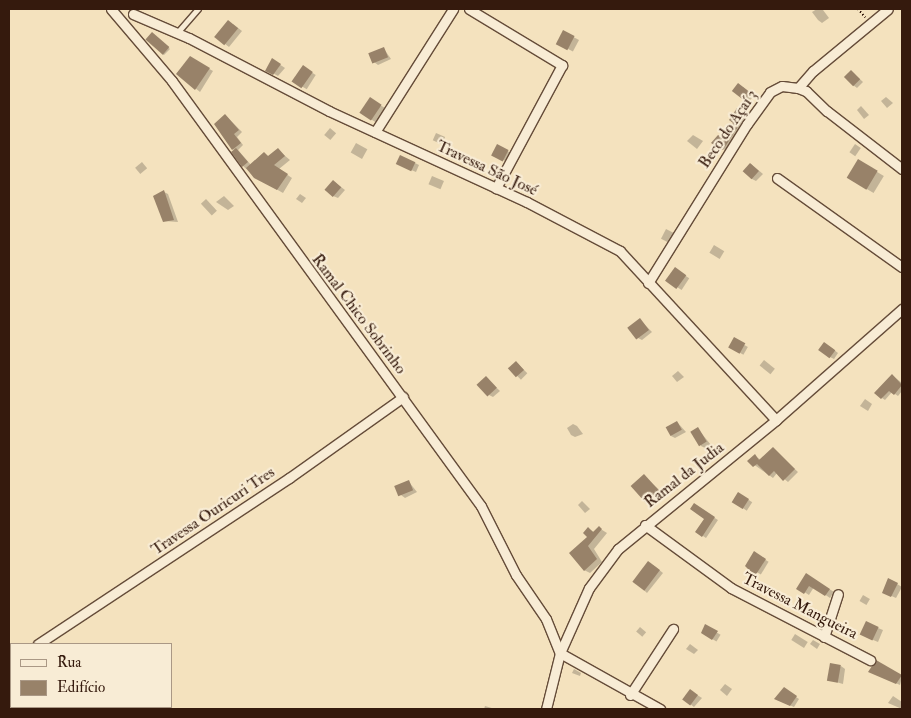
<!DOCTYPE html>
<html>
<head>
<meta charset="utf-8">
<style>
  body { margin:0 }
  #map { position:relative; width:911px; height:718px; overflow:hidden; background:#f4e2be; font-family:"IM FELL Double Pica",serif }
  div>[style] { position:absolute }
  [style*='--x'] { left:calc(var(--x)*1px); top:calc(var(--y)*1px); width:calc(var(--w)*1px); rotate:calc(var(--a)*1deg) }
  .shadow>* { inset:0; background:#0003; transform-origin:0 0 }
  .building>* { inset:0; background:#988269; transform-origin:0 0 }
  .path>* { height:2px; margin-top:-1px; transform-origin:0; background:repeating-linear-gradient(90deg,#351a0d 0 1px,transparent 0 3.5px) }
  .roads { filter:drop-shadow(1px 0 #654c39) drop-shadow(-1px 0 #654c39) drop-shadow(0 1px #654c39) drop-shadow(0 -1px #654c39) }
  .lane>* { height:4.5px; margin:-2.25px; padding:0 2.25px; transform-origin:2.25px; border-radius:2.25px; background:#f8ecd5 }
  .street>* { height:9px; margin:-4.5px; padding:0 4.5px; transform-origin:4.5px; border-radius:4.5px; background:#f8ecd5 }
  span { translate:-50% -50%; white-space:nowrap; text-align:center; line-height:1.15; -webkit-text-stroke:4.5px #f8ecd5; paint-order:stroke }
  .street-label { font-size:16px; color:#351a0d }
  .frame { position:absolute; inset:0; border:10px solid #351a0d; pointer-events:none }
  .legend { position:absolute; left:10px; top:643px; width:162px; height:65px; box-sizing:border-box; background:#f8ecd5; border:1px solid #aa9885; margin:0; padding:6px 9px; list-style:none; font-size:15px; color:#351a0d }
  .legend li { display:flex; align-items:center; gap:10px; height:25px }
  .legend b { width:25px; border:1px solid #aa9885 }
</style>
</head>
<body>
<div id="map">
  <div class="shadow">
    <div style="clip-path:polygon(817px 9px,823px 10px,829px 18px,822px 23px,818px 20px,812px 12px)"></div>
    <div style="clip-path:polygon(233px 24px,242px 31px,229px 47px,216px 37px)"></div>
    <div style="left:564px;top:32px;width:17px;height:13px;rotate:28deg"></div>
    <div style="clip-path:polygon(154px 35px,170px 49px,164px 55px,162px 54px)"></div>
    <div style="clip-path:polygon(384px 49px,391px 59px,378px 65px,374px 62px)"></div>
    <div style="clip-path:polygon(190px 58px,213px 71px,200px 92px,177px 73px)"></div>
    <div style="clip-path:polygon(276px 62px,285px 68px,278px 76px,267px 70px)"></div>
    <div style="left:303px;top:67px;width:15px;height:17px;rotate:32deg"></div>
    <div style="clip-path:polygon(851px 71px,863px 82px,857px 88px,853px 85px)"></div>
    <div style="clip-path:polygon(743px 87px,754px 96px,749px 101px,744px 99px)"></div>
    <div style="clip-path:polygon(886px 97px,893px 103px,887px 108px,881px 101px)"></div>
    <div style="left:370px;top:99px;width:17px;height:17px;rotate:31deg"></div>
    <div style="clip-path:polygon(861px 106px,869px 115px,864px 119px,857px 110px)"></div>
    <div style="clip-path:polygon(738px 110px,749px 117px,728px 152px,713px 142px,724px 140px,735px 122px)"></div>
    <div style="clip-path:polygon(225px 115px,242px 132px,237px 137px,243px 145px,238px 150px,251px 165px,265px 154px,269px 157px,278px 150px,290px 160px,279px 169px,292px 178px,283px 193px,255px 177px,243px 166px,233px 149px)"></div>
    <div style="left:330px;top:128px;width:8px;height:9px;rotate:40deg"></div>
    <div style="left:436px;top:133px;width:10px;height:8px;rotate:24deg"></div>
    <div style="clip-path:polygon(693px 135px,703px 141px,697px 149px,687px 141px)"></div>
    <div style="left:356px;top:143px;width:13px;height:11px;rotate:29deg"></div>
    <div style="left:855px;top:144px;width:7px;height:10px;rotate:34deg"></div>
    <div style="left:498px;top:146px;width:17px;height:10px;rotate:28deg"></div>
    <div style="left:859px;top:161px;width:29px;height:20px;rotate:31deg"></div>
    <div style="left:142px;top:162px;width:8px;height:9px;rotate:50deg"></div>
    <div style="clip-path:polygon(415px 163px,419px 165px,416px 172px,402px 166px)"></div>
    <div style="clip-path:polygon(751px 164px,763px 174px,756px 181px,752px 179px)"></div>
    <div style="left:432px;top:176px;width:13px;height:9px;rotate:23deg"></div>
    <div style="clip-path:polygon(333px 181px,345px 190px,338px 198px,333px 196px)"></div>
    <div style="clip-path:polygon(164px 192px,168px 194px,178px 222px,164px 221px)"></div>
    <div style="clip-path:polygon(300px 194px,306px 198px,302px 203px,296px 199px)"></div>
    <div style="clip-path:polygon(224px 196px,234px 206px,228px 210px,216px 202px)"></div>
    <div style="left:206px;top:199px;width:16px;height:7px;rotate:47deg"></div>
    <div style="left:666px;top:229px;width:11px;height:11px;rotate:27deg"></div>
    <div style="left:714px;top:245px;width:12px;height:9px;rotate:31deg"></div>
    <div style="left:675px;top:269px;width:17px;height:14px;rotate:33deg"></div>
    <div style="clip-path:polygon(640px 320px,652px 332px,642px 340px,638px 338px)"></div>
    <div style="left:734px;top:339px;width:16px;height:9px;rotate:30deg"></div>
    <div style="clip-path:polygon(829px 346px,838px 353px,834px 359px,830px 357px)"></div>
    <div style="left:764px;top:360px;width:14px;height:7px;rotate:39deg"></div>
    <div style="left:516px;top:362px;width:16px;height:9px;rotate:45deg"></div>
    <div style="clip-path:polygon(678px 371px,684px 377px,677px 382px,672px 376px)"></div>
    <div style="clip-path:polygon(892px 375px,902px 383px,902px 391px,898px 396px,892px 392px,885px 400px,882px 398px)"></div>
    <div style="clip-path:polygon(486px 378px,500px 391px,493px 397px,489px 395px)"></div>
    <div style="clip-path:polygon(865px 399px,872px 404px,868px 411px,860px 406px)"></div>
    <div style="clip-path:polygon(677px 422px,686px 432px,675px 438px,671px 436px)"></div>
    <div style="clip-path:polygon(573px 424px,577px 426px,583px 434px,575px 437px,571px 435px,567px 428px)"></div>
    <div style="clip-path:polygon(698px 429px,711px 445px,705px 448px,701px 446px)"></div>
    <div style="clip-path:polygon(773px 449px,798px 472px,788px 482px,777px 473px,773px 478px,749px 461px,755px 456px,761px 460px)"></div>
    <div style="clip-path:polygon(644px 476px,666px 496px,654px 507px,648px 503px)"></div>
    <div style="clip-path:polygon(409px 482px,417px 492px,405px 498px,401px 495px)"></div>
    <div style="left:738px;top:493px;width:17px;height:10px;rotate:33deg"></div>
    <div style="clip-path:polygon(582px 501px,590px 509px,585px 513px,578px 505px)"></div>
    <div style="clip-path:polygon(694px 505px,718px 520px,706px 538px,697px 532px,706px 518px)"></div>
    <div style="clip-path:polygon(599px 528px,607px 533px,594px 549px,602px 562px,590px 573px,584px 570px,589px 529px,594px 532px)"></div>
    <div style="left:754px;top:553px;width:17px;height:15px;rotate:31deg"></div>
    <div style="clip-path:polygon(653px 565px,663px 573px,647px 593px,634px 581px)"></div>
    <div style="clip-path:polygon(807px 575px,834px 592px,830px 598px,814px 587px,809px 595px,798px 588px)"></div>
    <div style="clip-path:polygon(897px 584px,902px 587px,896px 598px,887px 594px)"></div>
    <div style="left:863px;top:595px;width:8px;height:7px;rotate:30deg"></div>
    <div style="left:706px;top:626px;width:17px;height:8px;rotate:31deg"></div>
    <div style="left:640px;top:627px;width:8px;height:6px;rotate:40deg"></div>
    <div style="clip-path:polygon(878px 628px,883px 630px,878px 642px,866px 637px)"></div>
    <div style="left:795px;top:634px;width:15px;height:7px;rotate:32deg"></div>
    <div style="clip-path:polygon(813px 640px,820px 644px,817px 649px,810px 644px)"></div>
    <div style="clip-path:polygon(690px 644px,698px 650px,694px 654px,686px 649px)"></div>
    <div style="clip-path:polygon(877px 662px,902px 677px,900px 685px,873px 673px)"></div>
    <div style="clip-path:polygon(841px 666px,845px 669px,843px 684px,829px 680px)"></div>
    <div style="clip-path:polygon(574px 669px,581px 673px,580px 676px,572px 673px)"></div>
    <div style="clip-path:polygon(725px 684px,732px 689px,727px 696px,720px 690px)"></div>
    <div style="clip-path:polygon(787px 691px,799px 699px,794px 707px,775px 699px)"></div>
    <div style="clip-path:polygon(694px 693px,702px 698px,694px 707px,684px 699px)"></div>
    <div style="clip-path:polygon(893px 696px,902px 702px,902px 709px,888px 703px)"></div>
    <div style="clip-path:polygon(485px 706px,495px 709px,484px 709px)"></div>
  </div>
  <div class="building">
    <div style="left:228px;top:20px;width:13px;height:22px;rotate:39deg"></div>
    <div style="left:563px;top:30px;width:13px;height:16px;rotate:27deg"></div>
    <div style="left:152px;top:32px;width:23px;height:10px;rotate:41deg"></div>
    <div style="left:384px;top:47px;width:11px;height:17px;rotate:68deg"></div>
    <div style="clip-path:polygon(190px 56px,210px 68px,195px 90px,176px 74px)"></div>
    <div style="clip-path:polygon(272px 58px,281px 64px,273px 75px,265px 71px)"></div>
    <div style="left:303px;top:65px;width:12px;height:20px;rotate:35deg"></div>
    <div style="left:851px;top:70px;width:13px;height:10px;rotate:45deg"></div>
    <div style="left:738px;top:83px;width:16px;height:10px;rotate:38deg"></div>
    <div style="left:370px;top:97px;width:14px;height:19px;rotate:34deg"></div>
    <div style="clip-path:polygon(737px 108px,746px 114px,723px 150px,711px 143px,718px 135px,724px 138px,733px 123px,729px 120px)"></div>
    <div style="clip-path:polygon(225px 114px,239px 130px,234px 134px,241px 143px,232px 150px,214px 124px)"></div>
    <div style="left:497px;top:144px;width:13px;height:13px;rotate:27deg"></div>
    <div style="clip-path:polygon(236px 148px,248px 162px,242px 167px,231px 152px)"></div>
    <div style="clip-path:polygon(278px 148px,285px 156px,274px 165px,288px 174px,277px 190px,254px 178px,246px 168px,264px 152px,268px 156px)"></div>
    <div style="left:400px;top:155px;width:17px;height:10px;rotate:25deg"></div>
    <div style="left:858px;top:159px;width:23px;height:22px;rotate:31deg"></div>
    <div style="left:750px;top:163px;width:12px;height:11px;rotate:42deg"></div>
    <div style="left:333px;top:180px;width:11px;height:13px;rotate:41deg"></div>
    <div style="clip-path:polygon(164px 190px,174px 220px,163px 222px,153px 196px)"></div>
    <div style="left:675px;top:267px;width:14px;height:17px;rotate:36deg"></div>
    <div style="left:640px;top:318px;width:15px;height:16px;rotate:53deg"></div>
    <div style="left:734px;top:337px;width:13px;height:12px;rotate:29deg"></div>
    <div style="left:824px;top:342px;width:14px;height:10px;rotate:36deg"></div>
    <div style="left:516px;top:361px;width:12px;height:11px;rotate:48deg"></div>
    <div style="clip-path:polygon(892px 374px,902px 385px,894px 395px,889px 391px,881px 399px,874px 393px)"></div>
    <div style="left:486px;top:376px;width:16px;height:13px;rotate:47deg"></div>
    <div style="left:677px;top:421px;width:10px;height:13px;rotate:61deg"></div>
    <div style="left:698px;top:427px;width:17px;height:9px;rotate:59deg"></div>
    <div style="clip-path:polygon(773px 447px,795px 469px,783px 481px,774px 471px,769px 476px,757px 464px,753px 467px,747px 461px,755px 454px,759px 460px)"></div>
    <div style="left:644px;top:474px;width:24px;height:18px;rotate:48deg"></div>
    <div style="left:409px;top:480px;width:11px;height:16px;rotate:68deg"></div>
    <div style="left:738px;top:492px;width:13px;height:12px;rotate:32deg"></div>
    <div style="clip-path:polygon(694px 503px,715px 517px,702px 537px,695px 532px,704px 519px,690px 509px)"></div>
    <div style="clip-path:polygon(599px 526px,602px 529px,588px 546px,597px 559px,584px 571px,569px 553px,587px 537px,583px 533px,588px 527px,593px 532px)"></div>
    <div style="clip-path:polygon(754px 551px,766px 559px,755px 576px,745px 566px)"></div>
    <div style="left:648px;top:561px;width:15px;height:26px;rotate:37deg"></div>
    <div style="clip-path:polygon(806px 573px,830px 589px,825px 596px,809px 586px,804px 594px,796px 589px)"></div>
    <div style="clip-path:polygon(888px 578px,898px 583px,891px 597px,882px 593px)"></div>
    <div style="left:866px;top:621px;width:14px;height:15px;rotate:25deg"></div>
    <div style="clip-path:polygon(705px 624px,718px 631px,712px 640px,701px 633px)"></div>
    <div style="clip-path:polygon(876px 660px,902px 675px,896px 684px,868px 672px)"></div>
    <div style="left:830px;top:663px;width:11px;height:18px;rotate:10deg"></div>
    <div style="clip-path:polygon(784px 687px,797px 696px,790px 706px,774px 699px)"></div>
    <div style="left:690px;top:689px;width:10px;height:13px;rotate:37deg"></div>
  </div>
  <div class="path">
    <div style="--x:858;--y:9;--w:11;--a:49"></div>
  </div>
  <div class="roads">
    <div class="lane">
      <div style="--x:177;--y:33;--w:32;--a:-49"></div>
    </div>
    <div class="street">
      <div style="--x:111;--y:9;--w:94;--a:49.7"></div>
      <div style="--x:172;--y:81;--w:525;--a:53.98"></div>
      <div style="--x:481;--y:506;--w:77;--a:63.1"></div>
      <div style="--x:516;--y:575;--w:53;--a:55.7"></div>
      <div style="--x:546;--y:619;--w:37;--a:68"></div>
      <div style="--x:560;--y:653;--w:115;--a:29.2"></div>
      <div style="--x:469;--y:9;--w:109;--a:31.1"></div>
      <div style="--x:562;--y:65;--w:140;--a:118.2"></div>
      <div style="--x:133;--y:14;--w:61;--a:23.2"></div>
      <div style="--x:189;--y:38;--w:158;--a:27.5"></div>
      <div style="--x:329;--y:111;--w:218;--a:24.7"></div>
      <div style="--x:527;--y:202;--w:105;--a:27.8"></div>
      <div style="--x:620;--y:251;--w:230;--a:47.3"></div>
      <div style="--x:798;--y:88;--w:9;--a:21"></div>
      <div style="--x:806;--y:91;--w:29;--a:44"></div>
      <div style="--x:827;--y:111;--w:95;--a:37.7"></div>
      <div style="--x:375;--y:132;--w:146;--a:-57.6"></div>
      <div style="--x:777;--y:178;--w:153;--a:35.5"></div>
      <div style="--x:648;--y:283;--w:187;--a:-58.1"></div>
      <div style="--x:747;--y:124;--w:39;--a:-54"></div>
      <div style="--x:770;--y:92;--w:13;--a:-27"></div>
      <div style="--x:782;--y:86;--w:16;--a:7"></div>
      <div style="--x:798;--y:88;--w:23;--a:-49"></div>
      <div style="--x:813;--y:71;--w:97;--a:-39.6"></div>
      <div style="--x:645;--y:525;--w:107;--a:36.2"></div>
      <div style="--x:731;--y:588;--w:157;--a:27.4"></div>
      <div style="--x:824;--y:637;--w:45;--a:-72"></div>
      <div style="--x:38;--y:644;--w:301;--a:-33.5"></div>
      <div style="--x:289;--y:478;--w:140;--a:-35.4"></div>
      <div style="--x:9;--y:663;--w:3;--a:-45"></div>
      <div style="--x:630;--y:695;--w:79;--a:-56.9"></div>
      <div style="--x:546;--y:709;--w:58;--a:-76"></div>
      <div style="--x:560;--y:653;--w:71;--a:-66"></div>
      <div style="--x:589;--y:588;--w:49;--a:-53.4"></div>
      <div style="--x:618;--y:549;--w:204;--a:-39.2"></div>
      <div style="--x:776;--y:420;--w:168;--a:-41.4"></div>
    </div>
  </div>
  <div class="street-label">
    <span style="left:728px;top:129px;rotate:-56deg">Beco do Açaí 3</span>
    <span style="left:487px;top:168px;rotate:25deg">Travessa São José</span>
    <span style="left:359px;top:314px;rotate:53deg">Ramal Chico Sobrinho</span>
    <span style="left:684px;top:475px;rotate:-38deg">Ramal da Judia</span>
    <span style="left:213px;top:511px;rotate:-34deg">Travessa Ouricuri Tres</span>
    <span style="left:800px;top:606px;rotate:27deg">Travessa Mangueira</span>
  </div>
  <div class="frame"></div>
  <ul class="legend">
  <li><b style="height:6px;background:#f8ecd5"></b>Rua</li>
  <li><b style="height:14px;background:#988269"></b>Edifício</li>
  </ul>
</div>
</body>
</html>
